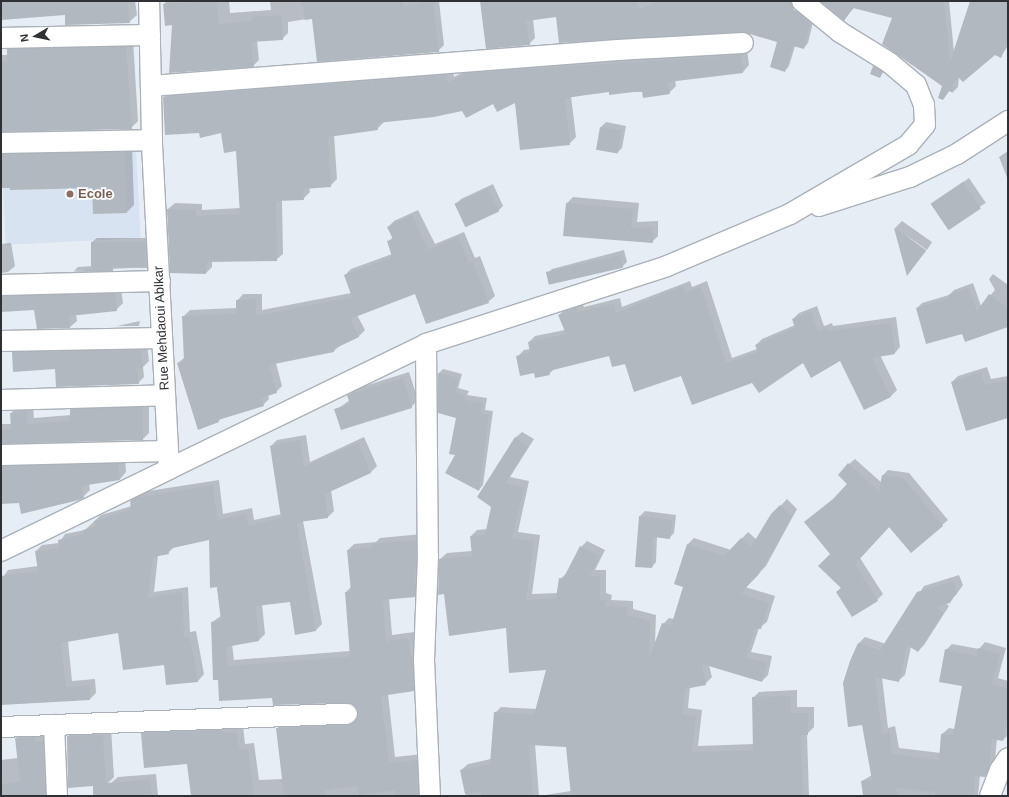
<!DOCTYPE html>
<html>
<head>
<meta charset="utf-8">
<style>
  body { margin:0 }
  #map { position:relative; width:1009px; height:797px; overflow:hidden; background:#e7edf5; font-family:Helvetica,sans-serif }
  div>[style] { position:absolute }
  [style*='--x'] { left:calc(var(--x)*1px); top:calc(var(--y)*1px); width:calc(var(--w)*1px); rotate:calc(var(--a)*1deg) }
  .built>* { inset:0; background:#d7e3f0; transform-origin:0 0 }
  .shadow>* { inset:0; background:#0003; transform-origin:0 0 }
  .building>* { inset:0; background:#b2b8bf; transform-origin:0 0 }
  .roads { filter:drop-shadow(1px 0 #abb1b8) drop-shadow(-1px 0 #abb1b8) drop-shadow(0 1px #abb1b8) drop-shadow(0 -1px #abb1b8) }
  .street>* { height:20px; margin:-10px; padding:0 10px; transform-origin:10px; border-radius:10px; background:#fff }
  .dots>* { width:11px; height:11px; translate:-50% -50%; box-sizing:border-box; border:2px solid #fff; border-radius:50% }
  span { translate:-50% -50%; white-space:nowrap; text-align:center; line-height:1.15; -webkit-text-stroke:3.5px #fff; paint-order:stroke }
  .education-label { font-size:13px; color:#785e54; font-weight:700 }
  .left { translate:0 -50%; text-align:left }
  .street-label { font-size:13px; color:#2f3134 }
  .frame { position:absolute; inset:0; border:2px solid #2f3134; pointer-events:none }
  .north { position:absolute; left:16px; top:16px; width:40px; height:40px; -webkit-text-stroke:3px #fff; paint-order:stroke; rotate:261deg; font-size:11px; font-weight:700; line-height:16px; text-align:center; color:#2f3134 }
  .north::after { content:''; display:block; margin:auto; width:14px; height:18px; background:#2f3134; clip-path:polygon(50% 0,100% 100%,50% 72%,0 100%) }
</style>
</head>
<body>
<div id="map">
  <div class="built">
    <div style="left:136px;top:149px;width:89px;height:135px;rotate:87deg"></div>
  </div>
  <div class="shadow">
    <div style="clip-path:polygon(1px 1px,135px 1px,137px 15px,129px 22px,66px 14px,1px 19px)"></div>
    <div style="clip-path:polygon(167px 1px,229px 1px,230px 13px,271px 10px,270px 1px,439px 1px,444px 45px,438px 51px,313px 18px,288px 22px,288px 33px,282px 39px,257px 41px,259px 60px,253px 66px,173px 24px,164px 4px)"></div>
    <div style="clip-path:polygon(481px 1px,772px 1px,743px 31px,557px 16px,533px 19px,535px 38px,529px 44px)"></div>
    <div style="clip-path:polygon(821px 1px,949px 1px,954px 52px,973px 1px,1008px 1px,1008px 46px,1001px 56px,995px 54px,959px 77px,958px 87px,953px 92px,950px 90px,943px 99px,943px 86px,894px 17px,855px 7px,844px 19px)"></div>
    <div style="clip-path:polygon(799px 5px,814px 18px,808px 43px,804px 48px,795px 46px,789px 66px,785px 71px,778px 41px,773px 40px)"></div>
    <div style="clip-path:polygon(133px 40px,138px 121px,131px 128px,1px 130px,1px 55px,8px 55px,8px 50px,16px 43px)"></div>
    <div style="clip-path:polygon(747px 49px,749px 65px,743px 72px,675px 80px,676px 86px,669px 93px,610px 91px,571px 96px,576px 137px,569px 144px,516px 102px,493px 103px,384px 122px,377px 129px,334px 135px,337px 179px,330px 186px,309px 187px,310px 192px,303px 199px,282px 200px,283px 254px,276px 260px,212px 261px,212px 267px,206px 273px,168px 209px,175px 203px,202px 204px,202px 210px,240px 208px,237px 150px,221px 132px,200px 132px,164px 97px,170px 91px,453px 69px,454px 77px,473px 67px)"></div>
    <div style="clip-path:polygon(876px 65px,884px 70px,879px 77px,874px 67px)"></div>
    <div style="clip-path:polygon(606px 122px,626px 126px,622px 148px,617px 153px,601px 127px)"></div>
    <div style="clip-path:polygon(1px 144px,132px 145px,134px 205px,127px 212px,93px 187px,1px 188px)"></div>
    <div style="clip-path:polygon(1008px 151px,1008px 180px,999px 157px)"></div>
    <div style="left:969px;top:178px;width:30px;height:46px;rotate:56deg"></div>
    <div style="clip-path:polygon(493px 184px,503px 206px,498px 211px,456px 204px,461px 199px)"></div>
    <div style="clip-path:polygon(573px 197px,639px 203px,637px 222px,658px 221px,658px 236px,652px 242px,567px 203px)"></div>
    <div style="clip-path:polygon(418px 210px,435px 244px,464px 232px,475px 258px,480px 256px,495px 296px,488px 302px,416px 293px,357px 315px,365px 330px,358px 337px,340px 345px,334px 351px,276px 363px,282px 386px,276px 392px,268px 394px,269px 399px,263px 405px,222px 417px,218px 422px,178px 363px,185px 357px,183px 317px,190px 310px,237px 308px,237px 301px,243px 294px,262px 294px,262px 310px,351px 293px,345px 275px,351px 269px,392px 254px,388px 242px,393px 237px,388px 227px,394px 221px)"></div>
    <div style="clip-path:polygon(902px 221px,932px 242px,927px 250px,906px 235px,926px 251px,908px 274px,895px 228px)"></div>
    <div style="clip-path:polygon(97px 238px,150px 238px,151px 262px,147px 267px,74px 271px,78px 267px,92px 266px,92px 242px)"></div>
    <div style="clip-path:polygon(11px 243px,15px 266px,8px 272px,1px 273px,1px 244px)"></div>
    <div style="clip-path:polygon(624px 250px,627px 262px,622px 267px,547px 274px,552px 269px)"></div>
    <div style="clip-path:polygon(993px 274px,1008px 285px,1008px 324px,963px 333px,917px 308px,922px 303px,949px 295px,954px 290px,973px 283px,981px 306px,995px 290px,989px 279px)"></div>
    <div style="clip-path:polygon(690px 281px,692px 287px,707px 281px,732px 358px,757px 349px,756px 345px,762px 339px,795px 325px,793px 319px,799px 313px,817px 306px,824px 326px,832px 323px,833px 326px,896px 317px,900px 347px,894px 354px,880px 355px,897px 390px,891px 396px,865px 409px,841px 359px,803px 362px,752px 382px,682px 375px,625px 363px,610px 355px,555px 368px,549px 374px,535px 372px,518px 356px,524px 350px,530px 349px,529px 342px,535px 336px,565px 330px,559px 315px,565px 309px,582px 302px,584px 307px,620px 298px,622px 307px)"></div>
    <div style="clip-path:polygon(1px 287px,121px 288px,123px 303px,116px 310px,76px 314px,77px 321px,70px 327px,38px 328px,35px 309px,1px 311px)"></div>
    <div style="clip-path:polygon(140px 321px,139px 326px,116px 326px,117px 326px)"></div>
    <div style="clip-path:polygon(147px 344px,149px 361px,143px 367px,144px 377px,138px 383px,56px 368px,13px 353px,19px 347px)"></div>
    <div style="clip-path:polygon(987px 367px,991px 379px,1008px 376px,1008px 417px,952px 382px,958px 376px)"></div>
    <div style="clip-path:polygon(443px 369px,462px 374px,458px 388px,469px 391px,467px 395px,487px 398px,485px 410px,493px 411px,483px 485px,479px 490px,456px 454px,457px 417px,439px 373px)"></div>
    <div style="clip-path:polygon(409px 372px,418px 400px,411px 407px,336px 410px,350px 400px,348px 396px,355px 389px)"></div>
    <div style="clip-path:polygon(149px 401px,149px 433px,143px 439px,1px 442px,1px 424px,12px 424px,11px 413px,18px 407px,33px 406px,34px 418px,71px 415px,71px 410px,78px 403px)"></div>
    <div style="clip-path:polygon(evenodd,522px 432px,534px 439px,510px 477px,529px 481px,518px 532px,540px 535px,532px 594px,558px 593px,560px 579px,567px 573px,581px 547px,587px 541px,605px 550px,595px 570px,606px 570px,606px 593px,612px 595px,611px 600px,633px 601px,633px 609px,656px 615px,655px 643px,663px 624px,669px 618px,674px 619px,684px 587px,675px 584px,688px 544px,694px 538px,731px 550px,748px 532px,757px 540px,772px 515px,787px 499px,797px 509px,766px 566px,745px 587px,775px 596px,767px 622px,759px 628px,751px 652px,772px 656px,768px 675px,762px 681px,709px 665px,712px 677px,705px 684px,690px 687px,688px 708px,702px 710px,698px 746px,754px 744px,753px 698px,759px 692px,797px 690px,797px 707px,814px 707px,814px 727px,807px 734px,809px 796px,466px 796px,461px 770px,468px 764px,491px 759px,495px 713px,501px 707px,537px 709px,547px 669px,440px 559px,447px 553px,472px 551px,471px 536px,477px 530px,487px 529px,515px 438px,522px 432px,535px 744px,567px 746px,571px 791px,539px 796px,535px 744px)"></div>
    <div style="clip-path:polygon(306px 435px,310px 462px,364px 437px,377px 466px,371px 472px,331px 490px,334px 511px,328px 517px,303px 521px,322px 624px,316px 630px,296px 634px,290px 601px,262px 604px,265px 634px,259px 640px,232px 644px,234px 660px,350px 651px,346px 592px,351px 587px,348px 550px,354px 544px,376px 542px,380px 538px,422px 534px,421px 590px,414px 596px,389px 598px,392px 635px,414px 632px,420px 684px,413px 690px,388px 694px,395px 757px,423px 754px,426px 796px,192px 796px,188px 763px,142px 734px,148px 727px,243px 726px,245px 744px,254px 743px,259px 780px,283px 779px,277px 729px,283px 722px,355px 720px,360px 714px,357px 707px,347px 702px,273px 697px,219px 679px,212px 622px,221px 616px,210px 539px,174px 547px,168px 553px,158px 555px,154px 592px,188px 587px,190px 632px,196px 631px,204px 674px,198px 681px,165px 664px,118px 632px,68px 641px,72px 681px,95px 679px,96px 693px,90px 699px,1px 704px,1px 580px,8px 570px,38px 566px,36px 551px,42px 545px,59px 543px,65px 534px,85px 530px,101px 515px,132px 506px,131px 501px,142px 492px,219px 480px,223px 514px,252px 508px,254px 520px,282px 514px,271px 446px,277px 440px)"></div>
    <div style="clip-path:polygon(1px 457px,125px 458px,126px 472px,120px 479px,89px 484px,90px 490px,83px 497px,1px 503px)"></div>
    <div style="clip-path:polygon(855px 459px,882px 483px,883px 475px,888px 470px,909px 473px,948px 520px,911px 552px,890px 526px,860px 558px,883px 594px,877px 600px,837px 592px,842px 587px,831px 555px,838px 495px,849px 484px,849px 464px)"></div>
    <div style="clip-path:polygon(645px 511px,676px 515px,674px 533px,669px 538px,657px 537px,656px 562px,652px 567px,640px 516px)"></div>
    <div style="clip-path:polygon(959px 575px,963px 585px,956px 595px,945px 603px,949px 606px,924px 645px,918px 651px,911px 647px,905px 675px,898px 681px,882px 677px,888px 728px,895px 726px,899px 748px,941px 753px,942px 734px,949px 728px,955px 729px,963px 686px,946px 650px,952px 644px,979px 649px,985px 642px,1006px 648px,998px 678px,1008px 681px,1008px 735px,1003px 740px,997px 739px,995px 759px,991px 769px,985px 776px,980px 775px,978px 796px,864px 796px,862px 781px,872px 775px,863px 724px,845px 683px,859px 643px,865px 637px,886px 644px,924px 586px)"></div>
    <div style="clip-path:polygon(111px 728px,114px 777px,106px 785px,68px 736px,75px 729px)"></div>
    <div style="clip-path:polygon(41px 731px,42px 736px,49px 736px,56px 796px,1px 796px,1px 760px,18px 758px,16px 738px,22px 732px)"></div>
    <div style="clip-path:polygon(156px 774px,158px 796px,113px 796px,111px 783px,118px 777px)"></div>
  </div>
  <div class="building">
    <div style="clip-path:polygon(1px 1px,127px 1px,130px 23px,65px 25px,65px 15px,1px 20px)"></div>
    <div style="clip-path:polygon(216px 1px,219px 24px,252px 21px,252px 17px,281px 15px,283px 40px,251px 42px,254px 67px,169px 73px,172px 25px,165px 26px,163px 4px)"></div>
    <div style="clip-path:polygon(302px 1px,403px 1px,403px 6px,433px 2px,439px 52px,317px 62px,312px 19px,305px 20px)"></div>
    <div style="clip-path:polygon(480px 1px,637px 1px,639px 9px,660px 1px,791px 1px,794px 10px,810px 23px,804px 49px,793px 46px,785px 72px,770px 67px,777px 42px,743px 32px,559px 43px,556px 17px,526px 21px,530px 45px,486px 49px)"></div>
    <div style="clip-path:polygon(820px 1px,944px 1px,950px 62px,970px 1px,1008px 1px,1008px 42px,1001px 58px,995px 55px,963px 82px,958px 77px,952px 86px,953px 93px,949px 91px,943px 100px,938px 98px,942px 86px,882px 44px,892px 18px,853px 8px,844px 21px)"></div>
    <div style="clip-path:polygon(126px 47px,132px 129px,1px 132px,1px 62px,7px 62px,7px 49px)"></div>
    <div style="clip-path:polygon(741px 55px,743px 73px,668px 82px,670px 94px,643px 98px,642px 91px,609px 95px,609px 92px,565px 98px,570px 145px,520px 150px,515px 103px,497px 112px,493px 104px,466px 118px,462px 111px,434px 117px,377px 123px,378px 130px,328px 137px,331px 187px,303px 189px,304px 200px,276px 201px,277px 261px,207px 262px,206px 274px,170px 273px,167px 209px,196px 210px,196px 216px,240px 214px,236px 151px,224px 153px,221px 133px,200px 138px,199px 133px,165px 135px,163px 97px,446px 75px,448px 83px,466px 73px)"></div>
    <div style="clip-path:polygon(873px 66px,883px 72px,880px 78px,870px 74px)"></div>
    <div style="left:600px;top:127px;width:22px;height:23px;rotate:10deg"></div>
    <div style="clip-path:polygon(125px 152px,127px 213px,93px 214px,92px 188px,10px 190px,10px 187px,1px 187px,1px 154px)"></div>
    <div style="left:963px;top:182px;width:32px;height:39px;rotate:56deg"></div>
    <div style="left:488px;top:188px;width:26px;height:37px;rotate:65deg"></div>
    <div style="clip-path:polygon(566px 203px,633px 209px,631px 228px,652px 227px,653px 243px,563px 236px)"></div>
    <div style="clip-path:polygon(412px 215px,428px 250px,458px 237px,469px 263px,473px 262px,489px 303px,426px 324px,415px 294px,350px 319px,359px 337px,334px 349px,334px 352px,269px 365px,277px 393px,261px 398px,264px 406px,218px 420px,219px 422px,198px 430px,177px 363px,184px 361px,182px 316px,236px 314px,236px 300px,256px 299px,256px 316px,352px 297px,344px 275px,392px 257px,387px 241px,393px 239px,387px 227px)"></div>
    <div style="clip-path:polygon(894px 228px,926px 250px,907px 276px)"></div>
    <div style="clip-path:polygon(91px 242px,146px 242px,147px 268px,113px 267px,113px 271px,72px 272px,91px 269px)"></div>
    <div style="left:620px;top:255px;width:13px;height:76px;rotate:77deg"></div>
    <div style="clip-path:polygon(683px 286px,685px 292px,701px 287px,726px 363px,758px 352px,755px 345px,795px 328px,792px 319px,811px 312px,818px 332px,826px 328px,827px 331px,891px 323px,895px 354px,872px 358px,891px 397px,864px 410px,840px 361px,811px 378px,803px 363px,759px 393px,752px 383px,692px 405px,681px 376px,634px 392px,625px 364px,612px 367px,609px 356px,549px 371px,550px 375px,535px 378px,534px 373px,520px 376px,516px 356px,530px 353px,528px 342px,566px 334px,558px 315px,576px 308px,577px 312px,614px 304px,616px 313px)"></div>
    <div style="clip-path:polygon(968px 288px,977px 311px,989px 294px,1008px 308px,1008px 327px,965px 342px,962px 334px,926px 344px,916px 308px,949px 298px,948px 295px)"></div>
    <div style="clip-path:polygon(115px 294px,117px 311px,69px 316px,70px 328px,37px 329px,34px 310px,1px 312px,1px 296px)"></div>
    <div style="clip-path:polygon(141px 350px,143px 368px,137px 369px,139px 384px,56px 387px,55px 369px,13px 372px,12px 352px)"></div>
    <div style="clip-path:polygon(981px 372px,985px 385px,1008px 380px,1008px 418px,966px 431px,951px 382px)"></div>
    <div style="clip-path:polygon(438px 373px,458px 378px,455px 392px,465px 395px,464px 400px,483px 403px,481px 414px,489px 415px,479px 491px,445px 473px,455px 455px,449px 454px,456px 418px,438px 413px)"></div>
    <div style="clip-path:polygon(403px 378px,412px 408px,341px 430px,334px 409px,350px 404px,347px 395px)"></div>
    <div style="clip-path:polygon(143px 407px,143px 440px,1px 444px,1px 430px,11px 429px,10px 413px,27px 412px,27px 424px,70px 421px,70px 409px)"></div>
    <div style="clip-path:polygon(515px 437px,528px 446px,505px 483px,524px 487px,512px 538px,534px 541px,526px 600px,556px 598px,559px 578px,563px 579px,580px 546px,600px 556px,590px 576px,600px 576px,600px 599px,607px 601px,605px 606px,627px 607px,627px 615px,650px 621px,649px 659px,662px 623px,671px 626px,683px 587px,674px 584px,687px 544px,724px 556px,741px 538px,751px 547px,771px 514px,780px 505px,792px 516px,759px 574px,740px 594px,769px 603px,761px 629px,755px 628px,746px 658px,767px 663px,762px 682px,702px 664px,706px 685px,685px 689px,682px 714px,696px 716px,692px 752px,753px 750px,752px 697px,791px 696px,791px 713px,808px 713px,808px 735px,801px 735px,803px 796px,571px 796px,566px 747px,529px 745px,533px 796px,482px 796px,481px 791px,465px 794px,460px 770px,490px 764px,494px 712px,534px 715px,546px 670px,509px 673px,506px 628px,449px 636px,444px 594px,438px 595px,439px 559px,472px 556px,470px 536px,485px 535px,491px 507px,477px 497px)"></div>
    <div style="clip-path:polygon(300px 440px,304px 467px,358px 443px,371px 473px,325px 494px,328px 518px,299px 522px,297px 526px,316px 631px,295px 635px,290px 602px,256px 606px,259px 641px,226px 647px,228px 666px,350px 657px,345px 592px,351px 592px,347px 550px,373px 547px,373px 544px,416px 540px,415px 597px,383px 600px,386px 641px,408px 638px,411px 657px,413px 656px,414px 691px,381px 696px,389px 763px,417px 760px,418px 796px,395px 796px,395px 790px,359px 795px,358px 786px,324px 790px,325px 796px,284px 796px,276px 728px,348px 725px,357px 720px,358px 713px,356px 708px,347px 703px,273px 705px,272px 698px,219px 701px,218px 680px,213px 680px,211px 622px,221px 621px,217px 587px,210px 588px,209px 540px,168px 549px,169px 554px,153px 557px,148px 598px,182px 592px,184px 638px,190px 637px,198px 682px,166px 685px,164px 665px,123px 670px,118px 633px,61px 643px,66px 687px,89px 685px,90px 700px,1px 705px,1px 576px,38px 571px,35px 551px,59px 548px,58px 540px,84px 534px,83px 530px,96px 526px,94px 521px,131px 510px,130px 501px,135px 498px,213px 485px,217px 520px,246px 514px,248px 526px,281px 518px,270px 446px)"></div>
    <div style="clip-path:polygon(848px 463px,879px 491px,882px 475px,903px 478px,943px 526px,911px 553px,889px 527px,855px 564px,878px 601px,852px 617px,836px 592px,841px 588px,818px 566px,830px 554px,804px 522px,833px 499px,847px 484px,838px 475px)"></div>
    <div style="clip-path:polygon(118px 464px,120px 480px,81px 486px,84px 498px,79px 500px,21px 514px,19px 503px,1px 504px,1px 466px)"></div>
    <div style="clip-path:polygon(639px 516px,672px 520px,670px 539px,653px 537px,652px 568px,635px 567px)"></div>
    <div style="clip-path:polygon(953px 581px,957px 592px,950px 603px,936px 607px,944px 613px,918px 652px,907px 645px,899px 682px,875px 677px,882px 734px,889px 732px,892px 754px,939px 760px,941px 734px,953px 735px,962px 686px,939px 682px,945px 649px,976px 656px,978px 648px,1000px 654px,992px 684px,1008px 689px,1008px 715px,1003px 741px,992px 739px,989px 767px,985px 777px,975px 776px,974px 796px,935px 796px,935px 792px,896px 788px,898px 796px,863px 796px,861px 781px,872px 780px,862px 725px,848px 727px,843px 683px,850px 661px,858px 643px,880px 650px,917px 592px)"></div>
    <div style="clip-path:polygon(222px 730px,223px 733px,237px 732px,239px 750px,248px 748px,254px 796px,191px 796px,187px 764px,144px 768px,141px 733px)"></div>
    <div style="clip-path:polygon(103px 735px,106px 783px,150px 780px,152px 796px,93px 796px,93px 786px,68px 788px,67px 736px)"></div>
    <div style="clip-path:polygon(35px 737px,36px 742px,43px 741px,45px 796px,1px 796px,1px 784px,20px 782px,15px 738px)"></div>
  </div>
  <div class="roads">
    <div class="street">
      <div style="--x:1;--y:38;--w:149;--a:-1.2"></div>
      <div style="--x:151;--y:86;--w:468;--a:-4.4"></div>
      <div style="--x:618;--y:50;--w:125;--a:-3.2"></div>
      <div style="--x:1;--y:143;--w:151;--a:-1.1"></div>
      <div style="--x:819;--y:206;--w:96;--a:-17.7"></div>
      <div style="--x:910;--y:177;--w:52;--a:-26.1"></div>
      <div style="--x:957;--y:154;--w:61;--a:-32.9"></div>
      <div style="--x:1;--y:285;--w:159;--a:-1.4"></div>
      <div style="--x:1;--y:341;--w:161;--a:-1.1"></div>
      <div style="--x:426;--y:344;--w:212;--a:89.5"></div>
      <div style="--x:428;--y:556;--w:104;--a:92.2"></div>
      <div style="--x:424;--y:660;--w:136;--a:87.5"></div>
      <div style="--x:1;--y:400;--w:164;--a:-1.7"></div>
      <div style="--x:1;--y:455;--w:167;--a:-1.4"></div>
      <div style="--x:169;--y:469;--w:286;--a:-25.9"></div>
      <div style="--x:426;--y:344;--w:253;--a:-17.9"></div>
      <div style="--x:667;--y:266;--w:134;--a:-22.9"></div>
      <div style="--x:790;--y:214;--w:137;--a:-30.3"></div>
      <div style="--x:908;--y:145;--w:26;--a:-50"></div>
      <div style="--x:925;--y:125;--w:20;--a:-93"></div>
      <div style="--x:924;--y:105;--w:22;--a:-112"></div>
      <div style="--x:916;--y:85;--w:34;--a:-140"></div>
      <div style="--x:890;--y:63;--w:59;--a:-148.2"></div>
      <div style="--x:840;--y:32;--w:49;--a:-140.8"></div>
      <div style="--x:1;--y:551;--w:187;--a:-26"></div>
      <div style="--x:169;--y:469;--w:329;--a:-93"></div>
      <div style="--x:152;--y:140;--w:139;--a:-91.2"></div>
      <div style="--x:54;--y:725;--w:71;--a:87.6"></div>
      <div style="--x:1;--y:727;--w:346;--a:-2.2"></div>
      <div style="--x:990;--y:796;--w:28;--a:-69"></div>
      <div style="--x:1000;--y:770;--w:14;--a:-56"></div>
    </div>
  </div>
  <div class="dots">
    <div style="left:70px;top:194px;background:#8d6e63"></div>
  </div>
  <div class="education-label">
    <span class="left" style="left:78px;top:194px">Ecole</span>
  </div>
  <div class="street-label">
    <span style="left:162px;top:328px;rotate:-93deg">Rue Mehdaoui Ablkar</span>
  </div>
  <div class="frame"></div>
  <div class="north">N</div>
</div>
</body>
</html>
